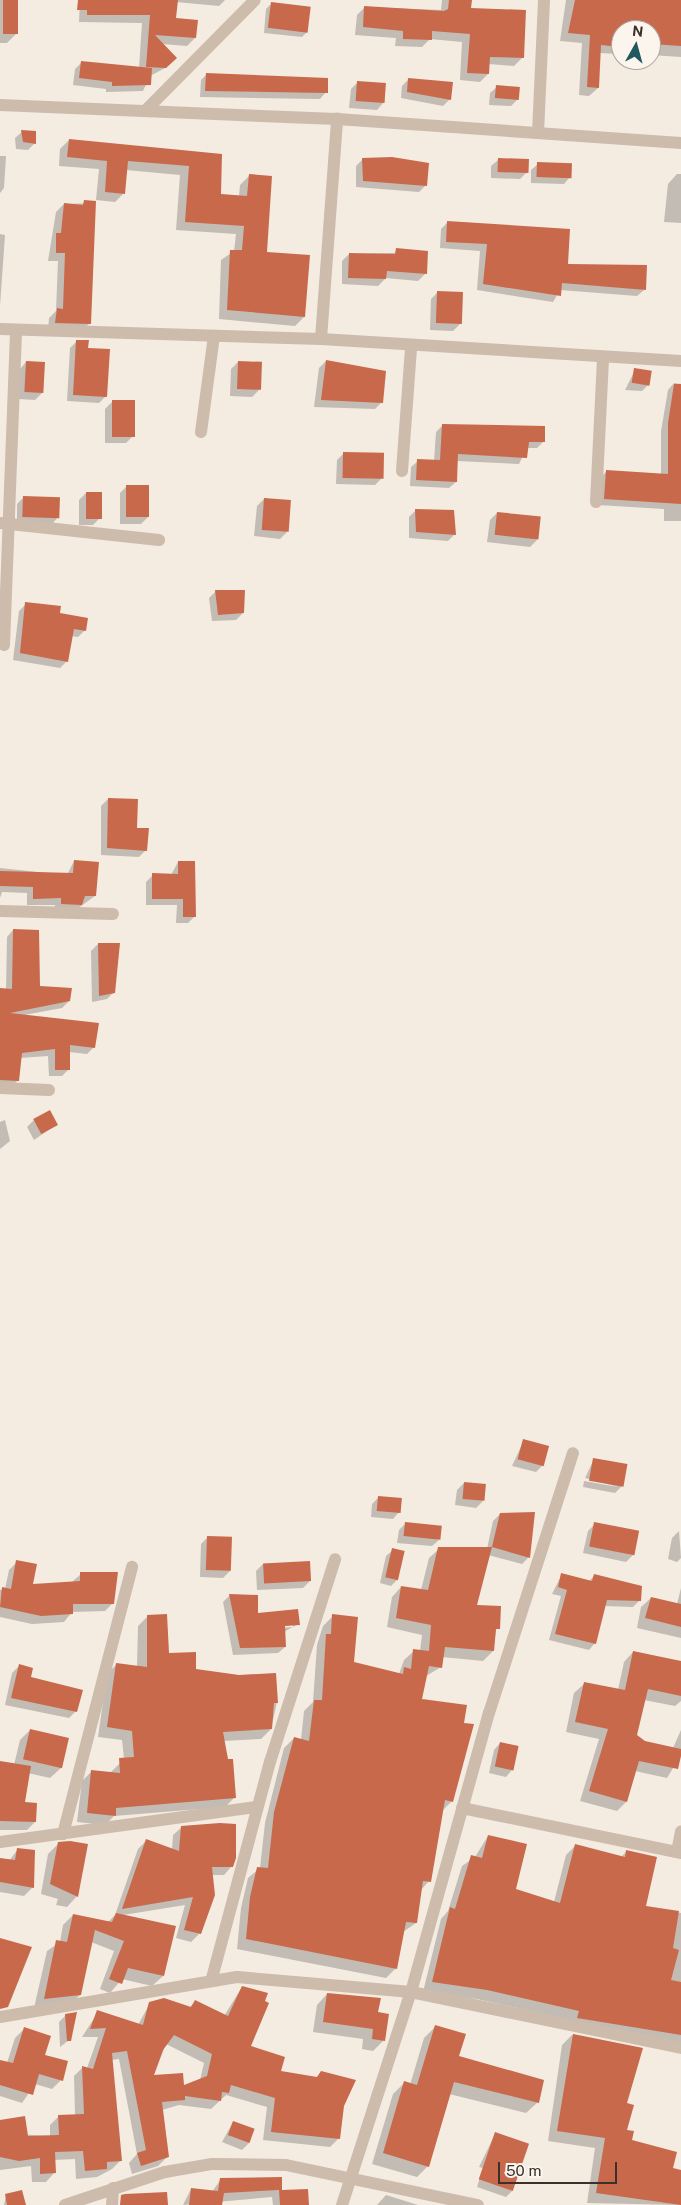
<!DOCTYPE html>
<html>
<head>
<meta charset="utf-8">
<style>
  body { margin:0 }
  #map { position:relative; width:681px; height:2205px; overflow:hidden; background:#f4ebe1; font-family:"Public Sans",sans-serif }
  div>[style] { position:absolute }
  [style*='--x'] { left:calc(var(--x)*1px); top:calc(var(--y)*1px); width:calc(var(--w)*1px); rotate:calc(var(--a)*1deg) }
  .shadow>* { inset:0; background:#0003 }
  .building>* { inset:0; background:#c8694b; transform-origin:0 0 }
  .minor>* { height:12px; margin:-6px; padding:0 6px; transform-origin:6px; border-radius:6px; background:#cdbbac }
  span { translate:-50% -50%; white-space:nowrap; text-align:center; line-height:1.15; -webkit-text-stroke:4px #fbf5ee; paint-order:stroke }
  .north { position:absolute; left:611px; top:20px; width:50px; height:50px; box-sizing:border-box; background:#fbf5ee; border:1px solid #aea6a0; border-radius:50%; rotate:7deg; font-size:14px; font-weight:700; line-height:20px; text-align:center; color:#3b302b }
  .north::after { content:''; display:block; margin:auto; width:18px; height:22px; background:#1f5a5e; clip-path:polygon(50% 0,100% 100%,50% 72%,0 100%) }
  .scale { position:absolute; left:498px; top:2162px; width:119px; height:22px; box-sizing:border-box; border:2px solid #3b302b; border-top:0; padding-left:6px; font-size:15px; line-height:18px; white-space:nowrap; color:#3b302b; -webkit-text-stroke:4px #fbf5ee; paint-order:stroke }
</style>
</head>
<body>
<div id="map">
  <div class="shadow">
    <div style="clip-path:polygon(0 0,18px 0,16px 34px,7px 43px,0 43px)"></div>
    <div style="clip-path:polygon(80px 0,225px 0,219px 6px,176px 2px,175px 20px,195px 38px,187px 46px,162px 44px,167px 67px,150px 76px,143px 91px,106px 92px,106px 89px,73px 85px,75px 69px,82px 62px,139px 68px,142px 23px,79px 22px)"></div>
    <div style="clip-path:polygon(442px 0,471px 0,470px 9px,522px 58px,514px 66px,489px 64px,488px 74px,480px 82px,460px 80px,462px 42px,430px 39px,422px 47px,395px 46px,396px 38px,355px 35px,357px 15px,365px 7px,441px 10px)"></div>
    <div style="clip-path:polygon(566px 0,681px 0,681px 57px,651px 55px,651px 30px,621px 30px,621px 54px,600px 53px,598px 88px,589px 96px,579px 95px,582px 43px,560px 41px)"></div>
    <div style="clip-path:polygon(272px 3px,308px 31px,302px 37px,264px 33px,266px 9px)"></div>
    <div style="clip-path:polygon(207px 74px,326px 92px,320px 99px,200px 97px,201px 80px)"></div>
    <div style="clip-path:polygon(409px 79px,450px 99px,443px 106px,401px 98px,402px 86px)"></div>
    <div style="clip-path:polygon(358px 82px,383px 103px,377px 110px,349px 108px,351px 89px)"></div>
    <div style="clip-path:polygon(497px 87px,518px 99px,511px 106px,489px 105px,490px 93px)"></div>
    <div style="clip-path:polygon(22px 132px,35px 143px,28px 150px,16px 149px,15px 138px)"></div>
    <div style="clip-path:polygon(69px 140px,221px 155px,220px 195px,239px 196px,240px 185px,249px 176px,265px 253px,308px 256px,304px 317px,295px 326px,219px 319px,221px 260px,234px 251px,236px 234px,176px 230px,180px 175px,126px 170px,124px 193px,115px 202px,96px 200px,99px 169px,59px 166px,60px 149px)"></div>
    <div style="clip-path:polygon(0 156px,6px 156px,4px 188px,0 193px)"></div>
    <div style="clip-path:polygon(363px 159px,426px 185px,419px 192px,356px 187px,356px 166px)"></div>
    <div style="clip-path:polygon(498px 160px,527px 172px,520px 179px,491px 178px,491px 166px)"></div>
    <div style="clip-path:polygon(538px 164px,570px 177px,564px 184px,531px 183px,531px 170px)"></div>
    <div style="clip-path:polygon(677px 174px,681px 174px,681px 223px,664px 222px,668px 184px)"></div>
    <div style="clip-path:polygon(95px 203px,90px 323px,81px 331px,48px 330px,49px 318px,56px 311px,58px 261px,48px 261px,56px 212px,64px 204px)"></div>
    <div style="clip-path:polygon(448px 222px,566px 265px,644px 290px,637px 296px,560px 290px,553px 302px,477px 290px,480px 251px,440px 248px,441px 229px)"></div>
    <div style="clip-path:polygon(0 234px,5px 235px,0 306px)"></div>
    <div style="clip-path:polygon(427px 252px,425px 274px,418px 281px,386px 278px,378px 286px,342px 284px,342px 261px,349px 254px)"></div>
    <div style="clip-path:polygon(438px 292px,460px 324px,453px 331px,430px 330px,431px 299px)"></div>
    <div style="clip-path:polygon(77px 341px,87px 349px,106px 396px,99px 403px,67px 401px,70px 348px)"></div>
    <div style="clip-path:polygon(326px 361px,382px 402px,375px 409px,314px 407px,319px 368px)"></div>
    <div style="clip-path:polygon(26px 362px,42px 393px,35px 400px,18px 399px,20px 369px)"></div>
    <div style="clip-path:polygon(238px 362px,259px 390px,252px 397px,230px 396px,231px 369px)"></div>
    <div style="clip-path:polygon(635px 370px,649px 384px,642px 391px,625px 390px)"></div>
    <div style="clip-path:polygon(674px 383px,681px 384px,681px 521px,664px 521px,664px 509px,598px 505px,600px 478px,607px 471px,661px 475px,661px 431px,668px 390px)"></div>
    <div style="clip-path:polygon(112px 402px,133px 436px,126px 443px,105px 443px,105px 409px)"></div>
    <div style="clip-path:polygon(443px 425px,544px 441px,537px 448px,527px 448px,519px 464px,457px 461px,456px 482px,449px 488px,410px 486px,411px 467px,418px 461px,434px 461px,436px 432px)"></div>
    <div style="clip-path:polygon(344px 453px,382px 478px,375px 485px,336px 484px,337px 460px)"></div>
    <div style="clip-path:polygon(127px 486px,148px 517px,141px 524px,120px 524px,120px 493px)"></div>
    <div style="clip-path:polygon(86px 493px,100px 518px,93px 525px,79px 525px,79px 500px)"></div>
    <div style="clip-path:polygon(24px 497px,58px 517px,52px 524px,17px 523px,17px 504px)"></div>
    <div style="clip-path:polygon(264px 499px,287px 532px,280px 539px,254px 536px,257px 506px)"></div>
    <div style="clip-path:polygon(416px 510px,455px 534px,448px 541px,409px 538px,409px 517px)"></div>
    <div style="clip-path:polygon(497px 513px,537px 540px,530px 547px,487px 542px,490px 520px)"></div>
    <div style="clip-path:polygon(216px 591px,243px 613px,236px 620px,212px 621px,209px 598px)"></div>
    <div style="clip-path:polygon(26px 604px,59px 614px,85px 630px,78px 637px,71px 636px,67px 661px,60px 668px,13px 660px,19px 611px)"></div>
    <div style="clip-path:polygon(108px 799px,136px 829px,146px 850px,139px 857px,101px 855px,101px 806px)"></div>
    <div style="clip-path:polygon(74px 861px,95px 896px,74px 911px,55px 911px,55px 905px,27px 905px,27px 893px,2px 892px,0 898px,0 868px,67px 875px)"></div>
    <div style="clip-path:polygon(178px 862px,195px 916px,188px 923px,176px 923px,177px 905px,146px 905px,146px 882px,153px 875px,171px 875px)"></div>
    <div style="clip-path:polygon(13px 930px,38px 987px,69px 1001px,62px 1008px,24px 1015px,94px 1047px,87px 1054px,69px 1052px,69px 1069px,62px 1076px,49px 1076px,48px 1056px,20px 1058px,18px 1080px,11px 1087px,0 1087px,0 989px,6px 990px,7px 937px)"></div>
    <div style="clip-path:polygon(98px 944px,114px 992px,107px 999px,92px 1002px,91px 951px)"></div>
    <div style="clip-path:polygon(5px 1120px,10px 1141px,0 1149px,0 1122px)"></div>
    <div style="clip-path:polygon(34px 1120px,56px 1125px,34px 1140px,27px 1127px)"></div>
    <div style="clip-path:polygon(524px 1440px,543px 1465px,536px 1472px,512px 1466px)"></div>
    <div style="clip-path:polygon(594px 1459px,622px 1486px,615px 1493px,583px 1487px,584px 1481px,618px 1487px,585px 1478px)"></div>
    <div style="clip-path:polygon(464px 1483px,483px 1501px,476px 1508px,455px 1505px,457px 1490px)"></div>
    <div style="clip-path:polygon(379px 1497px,399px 1512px,393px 1519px,371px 1517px,372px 1504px)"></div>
    <div style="clip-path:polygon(500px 1514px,534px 1514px,528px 1558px,522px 1564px,488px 1555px,475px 1606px,499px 1607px,493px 1651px,483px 1661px,442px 1657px,441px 1667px,426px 1676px,420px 1700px,452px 1801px,442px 1811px,429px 1881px,421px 1890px,416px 1923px,403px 1932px,396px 1968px,386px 1978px,237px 1949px,241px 1908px,248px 1878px,260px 1868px,265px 1823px,284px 1748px,294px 1738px,301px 1740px,304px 1711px,313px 1702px,317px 1645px,323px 1626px,333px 1616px,352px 1663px,399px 1674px,404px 1660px,414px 1651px,420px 1651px,422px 1635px,387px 1627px,392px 1597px,401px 1587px,421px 1590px,429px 1558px,439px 1549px,487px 1549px,493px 1521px)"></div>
    <div style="clip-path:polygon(406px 1523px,439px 1540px,432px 1546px,397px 1543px,399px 1530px)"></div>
    <div style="clip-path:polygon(595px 1524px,633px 1555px,626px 1562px,583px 1553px,588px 1531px)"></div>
    <div style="clip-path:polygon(679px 1531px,681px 1558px,677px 1562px,668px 1559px,672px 1538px)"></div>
    <div style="clip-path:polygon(208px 1537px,230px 1571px,223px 1578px,200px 1577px,201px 1544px)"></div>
    <div style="clip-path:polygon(393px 1550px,398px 1579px,391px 1586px,380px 1583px,386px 1556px)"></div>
    <div style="clip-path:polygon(17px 1562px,32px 1586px,72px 1582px,81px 1574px,113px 1603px,105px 1611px,72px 1612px,64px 1622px,32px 1624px,0 1617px,0 1590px,5px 1589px,9px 1570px)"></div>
    <div style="clip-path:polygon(309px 1562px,310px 1581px,303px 1588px,257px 1590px,256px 1571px,263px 1564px)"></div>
    <div style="clip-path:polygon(562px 1574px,589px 1581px,594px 1576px,640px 1600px,633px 1607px,604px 1606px,595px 1643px,589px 1650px,549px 1640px,561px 1596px,552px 1594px)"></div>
    <div style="clip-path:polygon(681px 1588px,681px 1638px,637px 1628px,641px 1607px,651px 1598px,677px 1604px)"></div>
    <div style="clip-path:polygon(evenodd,230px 1595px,256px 1614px,298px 1624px,284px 1632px,285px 1647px,278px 1653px,233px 1655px,223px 1602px,230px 1595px,293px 1624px,293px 1627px,279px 1628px,279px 1625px,293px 1624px)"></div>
    <div style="clip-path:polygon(148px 1616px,168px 1654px,195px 1670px,277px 1702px,271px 1729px,261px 1739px,223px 1741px,235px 1797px,225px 1807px,114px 1816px,105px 1825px,77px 1822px,82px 1781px,92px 1771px,110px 1773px,124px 1759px,122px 1740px,98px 1737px,107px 1674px,117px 1664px,137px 1667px,138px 1626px)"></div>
    <div style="clip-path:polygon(633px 1652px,681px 1662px,681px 1701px,675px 1706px,644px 1700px,636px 1735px,645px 1742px,673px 1748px,681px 1730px,681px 1755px,667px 1778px,635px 1771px,626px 1802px,617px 1811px,580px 1801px,599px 1739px,566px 1732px,574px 1693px,584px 1684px,618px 1690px,624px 1662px)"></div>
    <div style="clip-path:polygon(19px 1666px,30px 1677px,76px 1711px,69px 1718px,5px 1705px,12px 1673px)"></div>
    <div style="clip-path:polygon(30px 1730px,68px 1739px,61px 1768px,50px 1778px,28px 1773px,23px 1804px,35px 1822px,27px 1830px,0 1830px,0 1762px,14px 1765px,20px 1740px)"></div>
    <div style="clip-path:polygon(500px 1743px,512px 1770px,506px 1777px,489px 1773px,494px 1750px)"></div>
    <div style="clip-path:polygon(182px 1827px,232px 1866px,224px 1875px,212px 1875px,200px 1933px,191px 1942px,176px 1938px,185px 1905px,123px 1915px,163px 1976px,152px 1986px,122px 1979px,110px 1993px,100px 1989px,114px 1951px,91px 1942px,80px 1995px,69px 2005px,34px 2008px,47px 1951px,60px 1942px,63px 1925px,73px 1915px,108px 1922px,115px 1915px,138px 1849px,146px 1841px,172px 1850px,173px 1835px)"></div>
    <div style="clip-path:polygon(488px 1836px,515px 1890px,554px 1902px,566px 1855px,576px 1845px,621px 1857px,627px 1851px,644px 1907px,681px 1913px,681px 2045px,477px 1999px,423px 1992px,441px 1919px,448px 1911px,462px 1866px,475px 1857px)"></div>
    <div style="clip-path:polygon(58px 1844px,77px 1896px,67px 1907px,56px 1905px,58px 1899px,41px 1894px,48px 1854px)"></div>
    <div style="clip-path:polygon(18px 1849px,33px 1887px,24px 1896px,0 1892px,0 1859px,9px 1861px)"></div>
    <div style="clip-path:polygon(evenodd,242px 1987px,249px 2047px,279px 2072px,342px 2106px,339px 2138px,330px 2147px,263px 2140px,267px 2107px,226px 2095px,211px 2109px,179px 2105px,162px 2110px,167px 2157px,158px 2166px,132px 2174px,129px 2163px,137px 2154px,119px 2059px,111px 2060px,121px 2160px,112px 2169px,97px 2177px,76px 2179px,75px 2159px,54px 2160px,55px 2172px,46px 2182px,32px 2182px,31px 2166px,0 2170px,0 2133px,50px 2136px,50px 2125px,59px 2116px,75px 2115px,74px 2076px,83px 2067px,87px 2068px,98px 2037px,82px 2037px,98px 2012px,138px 2025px,150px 2003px,189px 2008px,195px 2002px,224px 2016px,242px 1987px,166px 2044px,204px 2063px,200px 2080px,183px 2087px,153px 2077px,166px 2044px)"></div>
    <div style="clip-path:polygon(327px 1994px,377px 2013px,384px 2040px,373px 2051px,362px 2049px,363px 2039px,313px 2032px,317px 2005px)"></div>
    <div style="clip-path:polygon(66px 2015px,69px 2040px,60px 2047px,59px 2022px)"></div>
    <div style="clip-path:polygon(436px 2026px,458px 2056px,538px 2102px,526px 2113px,449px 2094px,428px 2166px,417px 2177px,372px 2164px,393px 2094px,404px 2083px,410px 2085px,424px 2038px)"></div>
    <div style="clip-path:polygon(24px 2029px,61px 2080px,52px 2089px,35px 2084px,22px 2103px,0 2096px,0 2061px,7px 2063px,15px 2038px)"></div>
    <div style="clip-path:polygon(572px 2035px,642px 2049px,626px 2104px,625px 2131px,631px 2141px,671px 2169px,681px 2171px,681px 2205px,587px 2203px,595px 2148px,548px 2141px,562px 2045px)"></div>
    <div style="clip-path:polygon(233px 2122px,249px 2143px,242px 2150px,222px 2142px)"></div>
    <div style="clip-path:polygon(495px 2134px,513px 2190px,506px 2197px,477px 2187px,483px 2168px,479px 2167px)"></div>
    <div style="clip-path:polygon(280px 2178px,281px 2191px,308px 2205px,273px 2205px,272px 2197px,183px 2205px,191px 2189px,212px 2192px,221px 2179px)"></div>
    <div style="clip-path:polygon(6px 2195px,23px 2205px,4px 2205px)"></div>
    <div style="clip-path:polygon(386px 2195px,418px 2205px,377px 2205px)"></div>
  </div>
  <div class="building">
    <div style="left:3px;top:0;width:15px;height:34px"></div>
    <div style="clip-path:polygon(78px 0,178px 0,176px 18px,198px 20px,196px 38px,155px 35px,177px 58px,166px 68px,146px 67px,150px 15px,87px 15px,87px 10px,77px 10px)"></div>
    <div style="clip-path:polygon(449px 0,472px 0,471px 8px,526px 10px,524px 58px,490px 57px,489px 74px,467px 73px,470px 34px,432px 31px,432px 40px,403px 39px,403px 31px,363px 27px,364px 6px,444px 11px,448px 9px)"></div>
    <div style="clip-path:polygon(575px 0,681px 0,681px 46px,651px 44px,651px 30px,621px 30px,621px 47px,601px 45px,599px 88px,587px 87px,590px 35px,568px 33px)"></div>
    <div style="left:271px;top:2px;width:40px;height:26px;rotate:7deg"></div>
    <div style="clip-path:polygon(81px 61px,152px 68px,151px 85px,112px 86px,112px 82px,79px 78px)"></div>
    <div style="clip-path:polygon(206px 73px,328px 78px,328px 93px,205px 91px)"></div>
    <div style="clip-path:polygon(408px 78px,453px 82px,451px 100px,407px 92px)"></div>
    <div style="left:357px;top:81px;width:29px;height:20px;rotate:4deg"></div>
    <div style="left:496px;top:85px;width:24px;height:13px;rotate:5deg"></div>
    <div style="clip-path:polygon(21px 130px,36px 131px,36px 144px,23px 142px)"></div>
    <div style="clip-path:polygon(69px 139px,222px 154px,221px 194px,247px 196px,249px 174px,272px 176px,267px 252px,310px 255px,305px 317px,227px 310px,230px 250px,242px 250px,244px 226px,185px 222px,189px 166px,128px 161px,125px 194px,105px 192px,107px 161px,67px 157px)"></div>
    <div style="clip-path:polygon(392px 157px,429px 163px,427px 186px,363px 181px,362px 158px)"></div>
    <div style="left:498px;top:158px;width:31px;height:14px;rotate:2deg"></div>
    <div style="left:537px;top:162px;width:35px;height:15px;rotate:2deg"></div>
    <div style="clip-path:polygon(84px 200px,96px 201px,91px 324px,55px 323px,57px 308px,63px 309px,65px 253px,56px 253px,56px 233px,61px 233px,64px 203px,83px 205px)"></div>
    <div style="clip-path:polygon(447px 221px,570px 229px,568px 264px,647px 265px,646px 290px,562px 283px,561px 296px,483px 284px,487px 244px,446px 242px)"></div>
    <div style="clip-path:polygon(396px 248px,428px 251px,427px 274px,387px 271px,386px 279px,348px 278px,349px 253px,395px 254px)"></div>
    <div style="left:437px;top:291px;width:26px;height:32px;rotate:2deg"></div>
    <div style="clip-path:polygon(76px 340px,89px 340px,88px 348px,110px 349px,107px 397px,73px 395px)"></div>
    <div style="clip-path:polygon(326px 360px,386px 371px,383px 403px,321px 400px)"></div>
    <div style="left:26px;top:361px;width:19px;height:31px;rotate:3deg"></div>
    <div style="left:238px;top:361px;width:24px;height:28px;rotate:2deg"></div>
    <div style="left:634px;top:368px;width:18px;height:15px;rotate:9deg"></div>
    <div style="clip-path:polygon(674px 384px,681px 384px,681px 504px,604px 499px,606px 470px,668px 474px,668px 423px)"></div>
    <div style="left:112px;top:400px;width:23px;height:37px"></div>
    <div style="clip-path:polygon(442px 424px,545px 426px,545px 442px,529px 442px,527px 458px,458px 454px,457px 482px,416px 480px,417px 459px,440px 460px)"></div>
    <div style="left:343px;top:452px;width:41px;height:26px;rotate:1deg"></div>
    <div style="left:126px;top:485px;width:23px;height:32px"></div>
    <div style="left:86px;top:492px;width:16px;height:27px"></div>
    <div style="left:23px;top:496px;width:37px;height:21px;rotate:2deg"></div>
    <div style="left:264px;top:498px;width:27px;height:32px;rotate:4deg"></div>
    <div style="clip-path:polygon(415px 509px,454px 510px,456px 535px,416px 532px)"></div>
    <div style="left:497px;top:512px;width:44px;height:23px;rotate:6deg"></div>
    <div style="clip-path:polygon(215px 590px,245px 590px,244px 613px,218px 615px)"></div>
    <div style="clip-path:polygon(25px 602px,61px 606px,60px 613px,88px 618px,86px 631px,74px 629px,68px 662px,20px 653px)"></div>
    <div style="clip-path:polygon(108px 798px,138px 799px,137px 828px,149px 828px,147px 851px,107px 848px)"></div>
    <div style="clip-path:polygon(74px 860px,99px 862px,96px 896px,85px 896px,82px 905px,61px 904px,61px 898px,33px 899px,33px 887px,0 886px,0 871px,73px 873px)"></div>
    <div style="clip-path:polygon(178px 861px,195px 861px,196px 917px,183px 917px,183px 899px,152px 899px,152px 873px,178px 874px)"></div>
    <div style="clip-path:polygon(13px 929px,39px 930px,40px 986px,72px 988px,70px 1001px,10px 1013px,99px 1023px,95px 1048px,70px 1045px,70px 1070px,55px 1070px,55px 1049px,22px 1053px,19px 1081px,0 1080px,0 988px,12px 989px)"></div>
    <div style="clip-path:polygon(98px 943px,120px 943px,115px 993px,99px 996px)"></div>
    <div style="left:50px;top:1110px;width:17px;height:19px;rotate:62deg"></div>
    <div style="left:523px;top:1439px;width:27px;height:21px;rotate:15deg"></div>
    <div style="left:593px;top:1458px;width:35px;height:23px;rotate:10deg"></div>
    <div style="left:464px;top:1482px;width:22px;height:17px;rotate:5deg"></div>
    <div style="left:378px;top:1496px;width:24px;height:15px;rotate:5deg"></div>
    <div style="clip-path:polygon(535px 1512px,530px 1558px,492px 1547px,500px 1513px)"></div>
    <div style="left:405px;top:1522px;width:37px;height:14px;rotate:6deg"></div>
    <div style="left:594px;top:1522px;width:46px;height:25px;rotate:11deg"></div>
    <div style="left:207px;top:1536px;width:25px;height:34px;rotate:2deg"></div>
    <div style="clip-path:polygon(438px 1547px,492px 1547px,477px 1605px,501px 1606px,500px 1629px,496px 1629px,494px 1651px,445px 1647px,442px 1668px,429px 1666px,422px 1699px,467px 1705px,464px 1723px,474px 1724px,453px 1802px,445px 1800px,431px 1882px,423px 1881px,417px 1923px,406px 1922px,397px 1969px,246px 1939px,250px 1897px,257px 1867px,268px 1868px,274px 1812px,294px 1737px,309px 1741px,314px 1700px,322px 1700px,326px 1634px,331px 1634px,332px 1614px,358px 1617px,354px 1662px,403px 1674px,404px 1667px,411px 1669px,413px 1649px,429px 1651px,431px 1625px,396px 1618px,401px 1586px,428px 1590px)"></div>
    <div style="left:392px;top:1548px;width:13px;height:30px;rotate:13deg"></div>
    <div style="clip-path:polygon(16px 1560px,37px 1564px,33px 1584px,80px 1581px,80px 1572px,118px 1572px,114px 1604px,73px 1604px,73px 1614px,41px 1616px,0 1607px,2px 1587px,11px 1589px)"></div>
    <div style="left:310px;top:1561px;width:20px;height:47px;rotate:87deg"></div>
    <div style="clip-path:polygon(561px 1573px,592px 1581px,594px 1574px,642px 1586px,641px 1601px,607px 1600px,596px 1644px,555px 1634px,567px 1590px,558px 1587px)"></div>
    <div style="clip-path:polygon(229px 1594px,258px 1595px,258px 1613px,298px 1609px,300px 1625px,285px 1626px,286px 1647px,240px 1648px)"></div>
    <div style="clip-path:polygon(651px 1597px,681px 1604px,681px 1627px,645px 1618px)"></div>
    <div style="clip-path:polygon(167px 1614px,169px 1653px,196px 1652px,196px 1669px,239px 1675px,276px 1673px,278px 1703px,274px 1703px,272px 1729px,223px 1732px,228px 1759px,233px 1759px,236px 1798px,116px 1808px,116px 1816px,87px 1813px,91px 1770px,120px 1773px,119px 1758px,134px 1757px,132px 1731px,107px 1727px,116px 1663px,147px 1667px,147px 1615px)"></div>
    <div style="clip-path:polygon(633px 1651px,681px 1661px,681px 1696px,648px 1689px,637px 1735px,645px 1741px,681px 1749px,681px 1756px,678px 1769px,639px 1761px,627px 1802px,589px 1791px,608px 1729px,575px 1722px,584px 1682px,625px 1690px)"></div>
    <div style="clip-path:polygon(19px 1664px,33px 1668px,31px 1677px,83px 1690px,77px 1712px,11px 1698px)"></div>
    <div style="left:30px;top:1729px;width:40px;height:31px;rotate:13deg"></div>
    <div style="left:500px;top:1742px;width:19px;height:25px;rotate:12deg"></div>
    <div style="clip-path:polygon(0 1761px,31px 1766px,25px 1802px,37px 1803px,36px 1822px,0 1821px)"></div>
    <div style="clip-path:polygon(220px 1823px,236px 1824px,236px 1858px,233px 1867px,212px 1867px,215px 1895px,201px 1934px,184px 1930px,193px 1897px,122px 1909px,146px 1839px,179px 1851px,181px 1826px)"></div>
    <div style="clip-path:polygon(488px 1835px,527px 1844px,516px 1889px,560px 1903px,575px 1844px,625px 1857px,626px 1850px,657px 1857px,646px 1906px,679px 1911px,673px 1948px,679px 1950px,671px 1980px,681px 1982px,681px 2035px,577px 2018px,579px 2011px,487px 1990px,432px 1982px,450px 1907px,455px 1909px,471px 1855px,482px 1858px)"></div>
    <div style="clip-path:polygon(70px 1841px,88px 1844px,78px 1897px,50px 1884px,58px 1842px)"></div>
    <div style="clip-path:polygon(17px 1848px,35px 1850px,34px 1888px,0 1882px,0 1858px,15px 1860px)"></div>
    <div style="clip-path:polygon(116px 1913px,176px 1926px,164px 1976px,128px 1968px,122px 1984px,109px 1979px,124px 1941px,95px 1930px,81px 1995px,44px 1999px,56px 1940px,67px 1942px,73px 1914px,112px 1922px)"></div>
    <div style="clip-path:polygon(0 1938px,32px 1947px,8px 2007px,0 2009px)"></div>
    <div style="clip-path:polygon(evenodd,242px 1986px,268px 1993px,265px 2001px,269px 2003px,251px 2046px,285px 2057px,281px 2071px,317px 2077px,321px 2071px,356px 2080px,344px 2106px,340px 2139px,271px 2132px,275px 2098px,231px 2085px,229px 2093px,222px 2092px,221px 2101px,185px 2096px,185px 2100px,162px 2102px,169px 2157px,141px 2166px,137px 2153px,146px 2150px,127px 2051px,112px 2053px,122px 2161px,107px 2162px,107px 2169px,85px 2171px,83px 2151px,55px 2152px,56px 2173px,40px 2174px,40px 2158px,19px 2161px,0 2157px,0 2120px,25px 2116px,28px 2136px,59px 2135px,58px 2115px,84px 2114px,82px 2066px,93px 2069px,106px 2028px,90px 2029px,97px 2010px,143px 2025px,149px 2002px,164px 1998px,191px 2007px,195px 2000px,228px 2016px,242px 1986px,174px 2035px,212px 2054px,207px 2076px,184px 2085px,183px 2073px,154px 2075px,163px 2050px,174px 2035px)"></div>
    <div style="clip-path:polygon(327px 1993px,381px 1998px,378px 2012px,389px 2014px,385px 2041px,372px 2039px,373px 2029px,323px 2022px)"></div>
    <div style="clip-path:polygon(77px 2012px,71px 2041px,67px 2041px,65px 2014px)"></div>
    <div style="clip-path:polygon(435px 2025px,466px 2034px,459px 2056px,544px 2080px,539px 2103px,454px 2082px,429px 2167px,383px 2153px,404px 2081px,417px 2085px)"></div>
    <div style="clip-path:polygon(24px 2027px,51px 2036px,45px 2055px,68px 2061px,63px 2081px,39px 2074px,33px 2095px,0 2085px,0 2060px,13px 2063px)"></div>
    <div style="clip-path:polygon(573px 2034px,643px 2048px,627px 2103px,634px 2105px,627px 2130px,634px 2131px,632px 2140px,677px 2152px,673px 2168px,681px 2170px,681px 2205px,596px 2193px,605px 2138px,557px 2131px)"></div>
    <div style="left:233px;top:2121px;width:23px;height:15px;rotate:20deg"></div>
    <div style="left:495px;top:2132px;width:36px;height:50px;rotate:19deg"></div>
    <div style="clip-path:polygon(282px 2177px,282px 2190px,308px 2189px,309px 2205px,280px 2205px,279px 2190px,224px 2193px,222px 2205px,189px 2205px,191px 2188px,218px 2191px,220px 2178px)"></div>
    <div style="clip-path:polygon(22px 2190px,26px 2205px,7px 2205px,5px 2194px)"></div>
    <div style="clip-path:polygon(167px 2192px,168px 2205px,120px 2205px,121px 2195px,125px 2194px)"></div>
  </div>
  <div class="minor">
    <div style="--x:0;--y:105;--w:337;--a:2.4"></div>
    <div style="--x:337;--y:119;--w:345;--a:4"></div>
    <div style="--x:147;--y:109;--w:153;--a:-45.3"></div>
    <div style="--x:538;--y:133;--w:133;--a:-87.4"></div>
    <div style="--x:0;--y:329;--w:321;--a:1.8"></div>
    <div style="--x:321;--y:339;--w:361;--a:3.5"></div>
    <div style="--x:321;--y:339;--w:221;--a:-85.8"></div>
    <div style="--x:201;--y:432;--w:97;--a:-82.3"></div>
    <div style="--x:402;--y:471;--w:124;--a:-85.8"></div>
    <div style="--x:596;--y:502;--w:144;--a:-87.2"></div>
    <div style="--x:0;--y:523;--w:160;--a:6.1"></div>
    <div style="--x:4;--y:645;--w:315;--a:-87.8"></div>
    <div style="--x:0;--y:911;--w:113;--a:1.5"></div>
    <div style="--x:0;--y:1088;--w:49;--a:2.3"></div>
    <div style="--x:462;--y:1808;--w:224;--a:11.6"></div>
    <div style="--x:63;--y:1834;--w:276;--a:-75.5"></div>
    <div style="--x:0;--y:1842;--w:259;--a:-7.8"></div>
    <div style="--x:677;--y:1852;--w:21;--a:-79"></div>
    <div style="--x:212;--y:1978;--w:224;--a:-75"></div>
    <div style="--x:270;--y:1762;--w:213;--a:-72.2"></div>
    <div style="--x:0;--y:2017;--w:240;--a:-9.6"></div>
    <div style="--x:237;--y:1977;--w:175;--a:4.9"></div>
    <div style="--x:411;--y:1992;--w:276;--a:11.7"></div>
    <div style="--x:65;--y:2205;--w:105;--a:-18.3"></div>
    <div style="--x:165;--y:2172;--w:48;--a:-9.7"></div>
    <div style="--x:212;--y:2164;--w:74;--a:0.8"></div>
    <div style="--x:286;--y:2165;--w:196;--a:11.8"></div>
    <div style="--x:112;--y:2205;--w:17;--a:-87"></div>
    <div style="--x:342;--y:2205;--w:224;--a:-72.1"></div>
    <div style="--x:411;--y:1992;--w:290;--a:-74.4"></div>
    <div style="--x:489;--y:1713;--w:273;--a:-72.1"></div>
  </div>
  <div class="north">N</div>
  <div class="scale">50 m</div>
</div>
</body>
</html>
